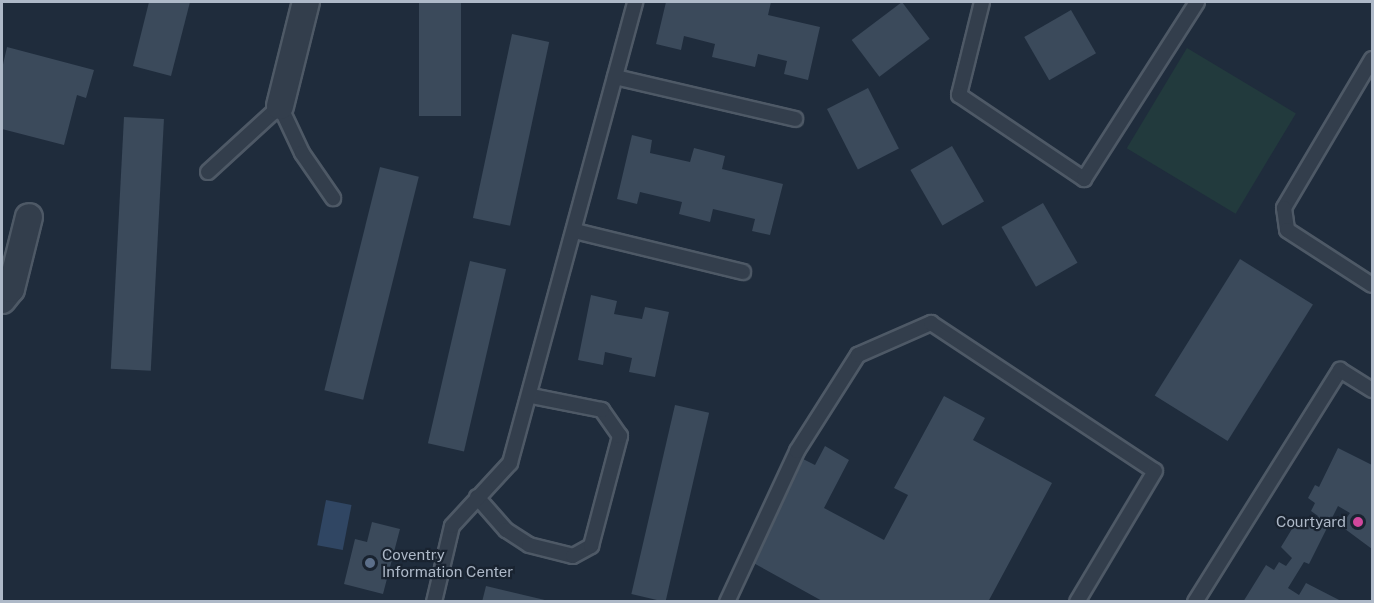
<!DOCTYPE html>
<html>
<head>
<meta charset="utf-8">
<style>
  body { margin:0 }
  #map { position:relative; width:1374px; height:603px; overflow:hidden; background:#1f2c3c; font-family:"Public Sans",sans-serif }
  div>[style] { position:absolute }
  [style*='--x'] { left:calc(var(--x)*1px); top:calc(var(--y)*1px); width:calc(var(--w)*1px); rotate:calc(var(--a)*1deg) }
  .green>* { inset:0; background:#223a3d; transform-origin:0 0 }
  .water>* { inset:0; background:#304663; transform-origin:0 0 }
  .building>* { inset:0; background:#3b4a5b; transform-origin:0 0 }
  .roads { filter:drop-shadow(2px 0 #4e5966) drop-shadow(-2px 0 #4e5966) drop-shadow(0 2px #4e5966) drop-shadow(0 -2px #4e5966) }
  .service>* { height:14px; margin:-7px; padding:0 7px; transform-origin:7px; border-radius:7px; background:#333e4c }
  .minor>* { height:26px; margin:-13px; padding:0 13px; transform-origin:13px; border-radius:13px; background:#333e4c }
  .dots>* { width:16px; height:16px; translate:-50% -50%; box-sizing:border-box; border:3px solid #192330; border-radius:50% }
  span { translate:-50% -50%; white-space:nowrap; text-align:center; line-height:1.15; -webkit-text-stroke:4.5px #192330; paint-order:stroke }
  .poi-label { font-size:15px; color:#aeb9c8 }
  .right { translate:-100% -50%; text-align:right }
  .left { translate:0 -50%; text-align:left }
  .frame { position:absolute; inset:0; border:3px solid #aeb9c8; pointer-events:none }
</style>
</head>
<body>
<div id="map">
  <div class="green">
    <div style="left:1187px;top:48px;width:127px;height:117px;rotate:31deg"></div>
  </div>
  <div class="water">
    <div style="left:326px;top:500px;width:26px;height:46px;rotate:11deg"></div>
  </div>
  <div class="building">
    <div style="clip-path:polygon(149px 2px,190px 2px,171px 76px,133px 66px)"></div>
    <div style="left:419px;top:2px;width:42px;height:114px"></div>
    <div style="clip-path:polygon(666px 2px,771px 2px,768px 15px,820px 27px,808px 80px,784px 74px,787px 61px,758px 54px,755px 67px,712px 57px,715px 44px,684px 36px,681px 50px,656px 44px)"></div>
    <div style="left:902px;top:2px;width:46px;height:63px;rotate:53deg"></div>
    <div style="left:1071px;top:10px;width:50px;height:54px;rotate:60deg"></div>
    <div style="left:512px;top:34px;width:38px;height:188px;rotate:12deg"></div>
    <div style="clip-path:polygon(7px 47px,94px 70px,86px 98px,77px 95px,64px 145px,2px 129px,2px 69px)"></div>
    <div style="left:868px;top:88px;width:68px;height:46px;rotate:63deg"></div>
    <div style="left:124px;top:117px;width:40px;height:252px;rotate:3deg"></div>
    <div style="clip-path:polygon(632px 135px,652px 140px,650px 153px,690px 162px,694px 148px,725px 156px,722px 169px,783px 184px,770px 235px,752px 231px,755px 219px,713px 209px,710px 222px,679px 214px,682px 202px,640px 192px,637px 204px,617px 199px)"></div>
    <div style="left:952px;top:146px;width:64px;height:48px;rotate:60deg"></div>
    <div style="left:380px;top:167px;width:40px;height:230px;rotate:14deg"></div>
    <div style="left:1043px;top:203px;width:69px;height:48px;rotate:60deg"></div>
    <div style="left:1240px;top:259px;width:86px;height:161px;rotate:32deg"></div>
    <div style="left:470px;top:261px;width:37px;height:187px;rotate:13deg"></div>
    <div style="clip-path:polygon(591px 295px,617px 301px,614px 314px,642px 319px,645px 307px,669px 312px,655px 377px,629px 372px,632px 358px,605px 352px,603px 365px,578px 360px)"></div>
    <div style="clip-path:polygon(944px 396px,985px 418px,973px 440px,1052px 483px,988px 602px,824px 602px,748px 560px,803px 459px,815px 465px,825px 446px,849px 460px,824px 508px,884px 540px,908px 495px,894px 488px)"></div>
    <div style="left:675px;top:405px;width:35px;height:194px;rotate:13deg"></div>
    <div style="clip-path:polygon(1338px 448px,1372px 465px,1372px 549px,1341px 526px,1350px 513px,1338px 506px,1309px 564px,1304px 562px,1288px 588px,1299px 595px,1306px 583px,1343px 602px,1243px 602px,1266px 565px,1274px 570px,1279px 562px,1286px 566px,1292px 558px,1281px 547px,1298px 519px,1311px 527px,1318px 516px,1311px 511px,1315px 503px,1308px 498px,1315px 485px,1319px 487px)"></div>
    <div style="clip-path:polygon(372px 522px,400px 529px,383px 594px,344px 584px,355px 539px,367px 542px)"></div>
    <div style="clip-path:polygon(486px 586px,549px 601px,548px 602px,482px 602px)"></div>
  </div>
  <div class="roads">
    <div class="service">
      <div style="--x:982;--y:2;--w:96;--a:103.9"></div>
      <div style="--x:959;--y:95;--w:151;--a:33.9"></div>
      <div style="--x:1084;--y:179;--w:210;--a:-57.4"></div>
      <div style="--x:1372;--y:59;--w:173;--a:120.6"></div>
      <div style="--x:1284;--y:208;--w:22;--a:82"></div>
      <div style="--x:1287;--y:230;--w:101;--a:32.9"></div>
      <div style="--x:615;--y:77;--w:185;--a:13.1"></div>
      <div style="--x:208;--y:172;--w:98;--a:-42.5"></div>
      <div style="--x:280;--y:106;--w:52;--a:64.9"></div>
      <div style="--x:302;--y:153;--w:55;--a:55.4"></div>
      <div style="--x:575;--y:231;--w:173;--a:13.7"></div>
      <div style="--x:477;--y:497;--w:44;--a:48.7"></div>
      <div style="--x:506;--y:530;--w:27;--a:33"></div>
      <div style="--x:529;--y:545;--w:45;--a:14"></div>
      <div style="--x:573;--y:556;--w:21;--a:-29"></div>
      <div style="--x:591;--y:546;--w:114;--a:-75.2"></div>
      <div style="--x:620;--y:436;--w:32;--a:-125"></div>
      <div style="--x:602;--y:410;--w:71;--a:-168.7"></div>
      <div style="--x:434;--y:602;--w:78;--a:-76.7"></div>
      <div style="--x:452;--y:526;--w:86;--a:-47.4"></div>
      <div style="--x:510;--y:463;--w:478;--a:-74.8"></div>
      <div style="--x:727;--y:602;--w:166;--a:-65.1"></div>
      <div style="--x:797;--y:451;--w:114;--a:-57.6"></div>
      <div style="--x:858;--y:355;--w:80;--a:-23.7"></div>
      <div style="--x:931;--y:323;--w:268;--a:33.5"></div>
      <div style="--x:1155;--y:471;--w:152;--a:120.8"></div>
      <div style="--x:1195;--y:602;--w:274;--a:-58"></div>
      <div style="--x:1340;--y:370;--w:38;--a:32"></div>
    </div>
    <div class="minor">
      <div style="--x:280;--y:106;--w:107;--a:-76"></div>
      <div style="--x:2;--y:300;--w:14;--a:-51"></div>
      <div style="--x:11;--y:289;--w:74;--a:-76"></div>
    </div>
  </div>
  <div class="dots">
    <div style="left:1358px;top:522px;background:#d1479c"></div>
    <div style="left:370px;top:563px;background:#5c6f8a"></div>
  </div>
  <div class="poi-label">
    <span class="right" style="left:1346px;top:522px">Courtyard</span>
    <span class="left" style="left:382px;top:563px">Coventry<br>Information Center</span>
  </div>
  <div class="frame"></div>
</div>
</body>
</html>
